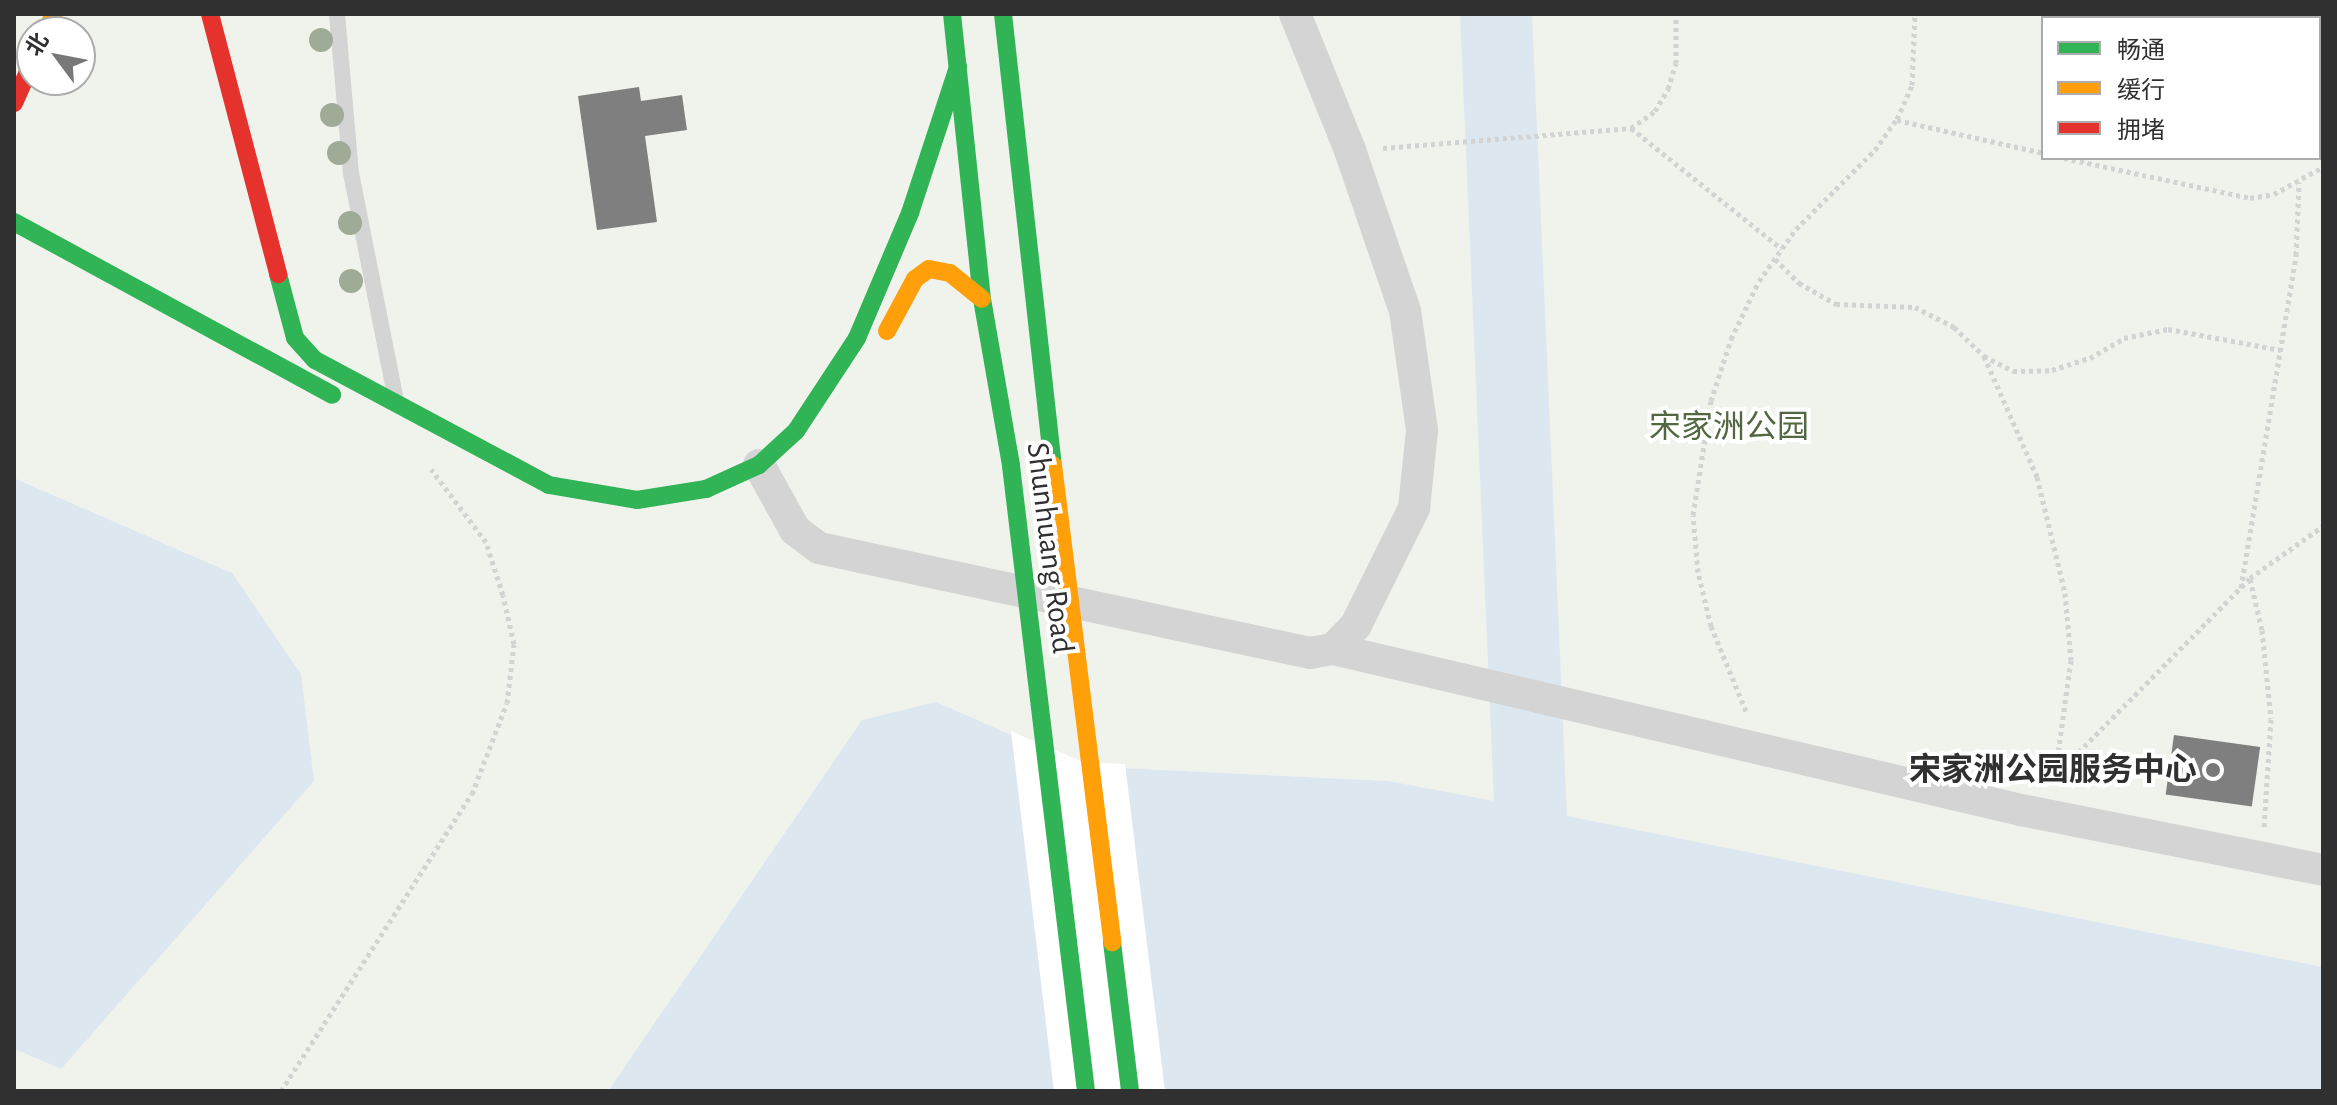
<!DOCTYPE html>
<html>
<head>
<meta charset="utf-8">
<style>
  body { margin:0 }
  #map { position:relative; width:2337px; height:1105px; overflow:hidden; background:#fff; font-family:"Alegreya Sans","Noto Sans SC",sans-serif }
  div>[style] { position:absolute }
  [style*='--x'] { left:calc(var(--x)*1px); top:calc(var(--y)*1px); width:calc(var(--w)*1px); rotate:calc(var(--a)*1deg) }
  .green>* { inset:0; background:#f0f2ec }
  .water>* { inset:0; background:#dde7f0 }
  .pier>* { inset:0; background:#fff }
  .building>* { inset:0; background:#7f7f7f; transform-origin:0 0 }
  .path>* { height:5px; margin-top:-2.5px; transform-origin:0; background:repeating-linear-gradient(90deg,#d3d3d3 0 4px,transparent 0 8px) }
  .lane>* { height:16px; margin:-8px; padding:0 8px; transform-origin:8px; border-radius:8px; background:#d4d4d4 }
  .street>* { height:32px; margin:-16px; padding:0 16px; transform-origin:16px; border-radius:16px; background:#d4d4d4 }
  .fast>* { height:18px; margin:-9px; padding:0 9px; transform-origin:9px; border-radius:9px; background:#30b455 }
  .slow>* { height:18px; margin:-9px; padding:0 9px; transform-origin:9px; border-radius:9px; background:#ff9f0a }
  .jam>* { height:18px; margin:-9px; padding:0 9px; transform-origin:9px; border-radius:9px; background:#e5322d }
  .fast-bridge>* { height:18px; margin:-9px; padding:0 9px; transform-origin:9px; border-radius:9px; background:#30b455 }
  .slow-bridge>* { height:18px; margin:-9px; padding:0 9px; transform-origin:9px; border-radius:9px; background:#ff9f0a }
  .trees>* { width:24px; height:24px; margin:-12px; border-radius:50%; background:#a0ab97 }
  .dots>* { width:22px; height:22px; translate:-50% -50%; box-sizing:border-box; border:4px solid #fff; border-radius:50% }
  span { translate:-50% -50%; white-space:nowrap; text-align:center; line-height:1.15; -webkit-text-stroke:8px #fff; paint-order:stroke }
  .park-label { font-size:32px; color:#526742 }
  .street-label { font-size:32px; color:#303030 }
  .poi-label { font-size:32px; color:#303030; font-weight:700 }
  .right { translate:-100% -50%; text-align:right }
  .frame { position:absolute; inset:0; border:16px solid #303030; pointer-events:none }
  .legend { position:absolute; left:2041px; top:16px; width:280px; height:144px; box-sizing:border-box; background:#fff; border:2px solid #acacac; margin:0; padding:10px 14px; list-style:none; font-size:24px; color:#303030 }
  .legend li { display:flex; align-items:center; gap:16px; height:40px }
  .legend b { width:40px; border:2px solid #acacac }
  .north { position:absolute; left:16px; top:16px; width:80px; height:80px; box-sizing:border-box; background:#fff; border:2px solid #acacac; border-radius:50%; rotate:302deg; font-size:22px; font-weight:700; line-height:32px; text-align:center; color:#303030 }
  .north::after { content:''; display:block; margin:auto; width:28px; height:36px; background:#787878; clip-path:polygon(50% 0,100% 100%,50% 72%,0 100%) }
</style>
</head>
<body>
<div id="map">
  <div class="green">
    <div style="clip-path:polygon(evenodd,14px 14px,2323px 14px,2323px 967px,1389px 781px,1082px 766px,862px 720px,608px 1091px,14px 1091px,14px 1049px,61px 1069px,232px 573px,14px 478px,14px 14px,2043px 18px,2319px 18px,2319px 158px,2043px 158px,2043px 18px,14px 14px,32px 32px,80px 32px,80px 80px,32px 80px,32px 32px)"></div>
  </div>
  <div class="water">
    <div style="clip-path:polygon(1460px 14px,1532px 14px,1567px 816px,2323px 967px,2323px 1091px,608px 1091px,862px 720px,936px 702px,1082px 766px,1389px 781px,1494px 801px)"></div>
    <div style="clip-path:polygon(14px 478px,232px 573px,301px 674px,314px 781px,61px 1069px,14px 1049px)"></div>
  </div>
  <div class="pier">
    <div style="clip-path:polygon(1011px 731px,1083px 762px,1125px 764px,1165px 1091px,1054px 1091px)"></div>
  </div>
  <div class="building">
    <div style="clip-path:polygon(639px 87px,641px 101px,682px 95px,687px 130px,645px 136px,657px 222px,597px 230px,578px 96px)"></div>
    <div style="left:2174px;top:735px;width:87px;height:60px;rotate:8deg"></div>
  </div>
  <div class="path">
    <div style="--x:1897;--y:120;--w:150;--a:12.7"></div>
    <div style="--x:1631;--y:128;--w:193;--a:38.7"></div>
    <div style="--x:1383;--y:148;--w:249;--a:-4.6"></div>
    <div style="--x:1631;--y:128;--w:29;--a:-35"></div>
    <div style="--x:1655;--y:111;--w:26;--a:-59"></div>
    <div style="--x:1668;--y:89;--w:27;--a:-73"></div>
    <div style="--x:1676;--y:63;--w:49;--a:-90"></div>
    <div style="--x:2064;--y:158;--w:190;--a:12.1"></div>
    <div style="--x:2250;--y:198;--w:24;--a:-9"></div>
    <div style="--x:2274;--y:194;--w:56;--a:-28.9"></div>
    <div style="--x:1775;--y:259;--w:34;--a:45"></div>
    <div style="--x:1799;--y:283;--w:43;--a:29.6"></div>
    <div style="--x:1836;--y:304;--w:79;--a:2.2"></div>
    <div style="--x:1915;--y:307;--w:44;--a:27.1"></div>
    <div style="--x:1954;--y:327;--w:42;--a:44"></div>
    <div style="--x:1984;--y:356;--w:132;--a:66.3"></div>
    <div style="--x:2037;--y:477;--w:119;--a:76.4"></div>
    <div style="--x:2065;--y:593;--w:67;--a:84.9"></div>
    <div style="--x:2071;--y:660;--w:117;--a:97.9"></div>
    <div style="--x:1984;--y:356;--w:33;--a:27"></div>
    <div style="--x:2013;--y:371;--w:39;--a:-1"></div>
    <div style="--x:2052;--y:370;--w:40;--a:-18"></div>
    <div style="--x:2090;--y:358;--w:39;--a:-30"></div>
    <div style="--x:2124;--y:338;--w:45;--a:-11.6"></div>
    <div style="--x:2168;--y:329;--w:115;--a:10.5"></div>
    <div style="--x:2250;--y:579;--w:52;--a:76.8"></div>
    <div style="--x:2262;--y:630;--w:89;--a:84.2"></div>
    <div style="--x:2271;--y:719;--w:108;--a:93.7"></div>
    <div style="--x:2241;--y:588;--w:338;--a:-80.6"></div>
    <div style="--x:2296;--y:255;--w:73;--a:-87.6"></div>
    <div style="--x:1746;--y:711;--w:92;--a:-112.4"></div>
    <div style="--x:1711;--y:626;--w:56;--a:-103.5"></div>
    <div style="--x:1698;--y:572;--w:57;--a:-95"></div>
    <div style="--x:1693;--y:515;--w:115;--a:-81"></div>
    <div style="--x:1711;--y:401;--w:65;--a:-72.1"></div>
    <div style="--x:1731;--y:339;--w:64;--a:-64.2"></div>
    <div style="--x:1759;--y:281;--w:64;--a:-54.6"></div>
    <div style="--x:1796;--y:229;--w:112;--a:-45"></div>
    <div style="--x:1875;--y:150;--w:38;--a:-55"></div>
    <div style="--x:1897;--y:119;--w:37;--a:-66"></div>
    <div style="--x:1912;--y:85;--w:71;--a:-87.6"></div>
    <div style="--x:2056;--y:775;--w:276;--a:-45.4"></div>
    <div style="--x:2250;--y:578;--w:90;--a:-35.5"></div>
    <div style="--x:281;--y:1091;--w:353;--a:-57.3"></div>
    <div style="--x:472;--y:794;--w:97;--a:-69"></div>
    <div style="--x:507;--y:703;--w:59;--a:-83.2"></div>
    <div style="--x:514;--y:644;--w:50;--a:-102.7"></div>
    <div style="--x:503;--y:595;--w:56;--a:-107.8"></div>
    <div style="--x:486;--y:542;--w:91;--a:-127"></div>
  </div>
  <div class="lane">
    <div style="--x:337;--y:14;--w:160;--a:85"></div>
    <div style="--x:351;--y:173;--w:226;--a:78.8"></div>
  </div>
  <div class="street">
    <div style="--x:759;--y:465;--w:74;--a:61"></div>
    <div style="--x:795;--y:530;--w:30;--a:37"></div>
    <div style="--x:819;--y:548;--w:502;--a:12.07"></div>
    <div style="--x:1310;--y:653;--w:23;--a:-10"></div>
    <div style="--x:1333;--y:649;--w:33;--a:-46"></div>
    <div style="--x:1356;--y:625;--w:131;--a:-63.6"></div>
    <div style="--x:1414;--y:508;--w:78;--a:-84.1"></div>
    <div style="--x:1422;--y:430;--w:120;--a:-98.1"></div>
    <div style="--x:1405;--y:311;--w:170;--a:-108.9"></div>
    <div style="--x:1350;--y:150;--w:147;--a:-112"></div>
    <div style="--x:1333;--y:649;--w:707;--a:13.17"></div>
    <div style="--x:2021;--y:810;--w:308;--a:11.2"></div>
  </div>
  <div class="fast">
    <div style="--x:952;--y:14;--w:287;--a:84"></div>
    <div style="--x:982;--y:299;--w:169;--a:80.1"></div>
    <div style="--x:1003;--y:14;--w:454;--a:83.7"></div>
    <div style="--x:14;--y:222;--w:362;--a:28.5"></div>
    <div style="--x:278;--y:274;--w:66;--a:75.1"></div>
    <div style="--x:295;--y:338;--w:30;--a:48"></div>
    <div style="--x:315;--y:360;--w:265;--a:28.1"></div>
    <div style="--x:549;--y:485;--w:89;--a:9.7"></div>
    <div style="--x:637;--y:500;--w:70;--a:-9.1"></div>
    <div style="--x:706;--y:489;--w:58;--a:-24.4"></div>
    <div style="--x:759;--y:465;--w:50;--a:-42.6"></div>
    <div style="--x:796;--y:431;--w:111;--a:-56.7"></div>
    <div style="--x:857;--y:338;--w:136;--a:-67"></div>
    <div style="--x:910;--y:213;--w:154;--a:-71.8"></div>
  </div>
  <div class="slow">
    <div style="--x:46;--y:32;--w:20;--a:-66"></div>
    <div style="--x:887;--y:331;--w:59;--a:-61.7"></div>
    <div style="--x:915;--y:279;--w:17;--a:-36"></div>
    <div style="--x:929;--y:269;--w:21;--a:11"></div>
    <div style="--x:950;--y:273;--w:41;--a:39.1"></div>
  </div>
  <div class="jam">
    <div style="--x:210;--y:14;--w:269;--a:75.3"></div>
    <div style="--x:14;--y:103;--w:44;--a:-65.8"></div>
  </div>
  <div class="fast-bridge">
    <div style="--x:1011;--y:466;--w:629;--a:83.16"></div>
    <div style="--x:1112;--y:942;--w:150;--a:83.1"></div>
  </div>
  <div class="slow-bridge">
    <div style="--x:1053;--y:465;--w:481;--a:82.9"></div>
  </div>
  <div class="trees">
    <div style="left:321px;top:40px"></div>
    <div style="left:332px;top:115px"></div>
    <div style="left:339px;top:153px"></div>
    <div style="left:350px;top:223px"></div>
    <div style="left:351px;top:281px"></div>
  </div>
  <div class="dots">
    <div style="left:2213px;top:770px;background:#787878"></div>
  </div>
  <div class="park-label">
    <span style="left:1729px;top:427px">宋家洲公园</span>
  </div>
  <div class="street-label">
    <span style="left:1050px;top:548px;rotate:83deg">Shunhuang Road</span>
  </div>
  <div class="poi-label">
    <span class="right" style="left:2197px;top:770px">宋家洲公园服务中心</span>
  </div>
  <div class="frame"></div>
  <ul class="legend">
  <li><b style="height:10px;background:#30b455"></b>畅通</li>
  <li><b style="height:10px;background:#ff9f0a"></b>缓行</li>
  <li><b style="height:10px;background:#e5322d"></b>拥堵</li>
  </ul>
  <div class="north">北</div>
</div>
</body>
</html>
